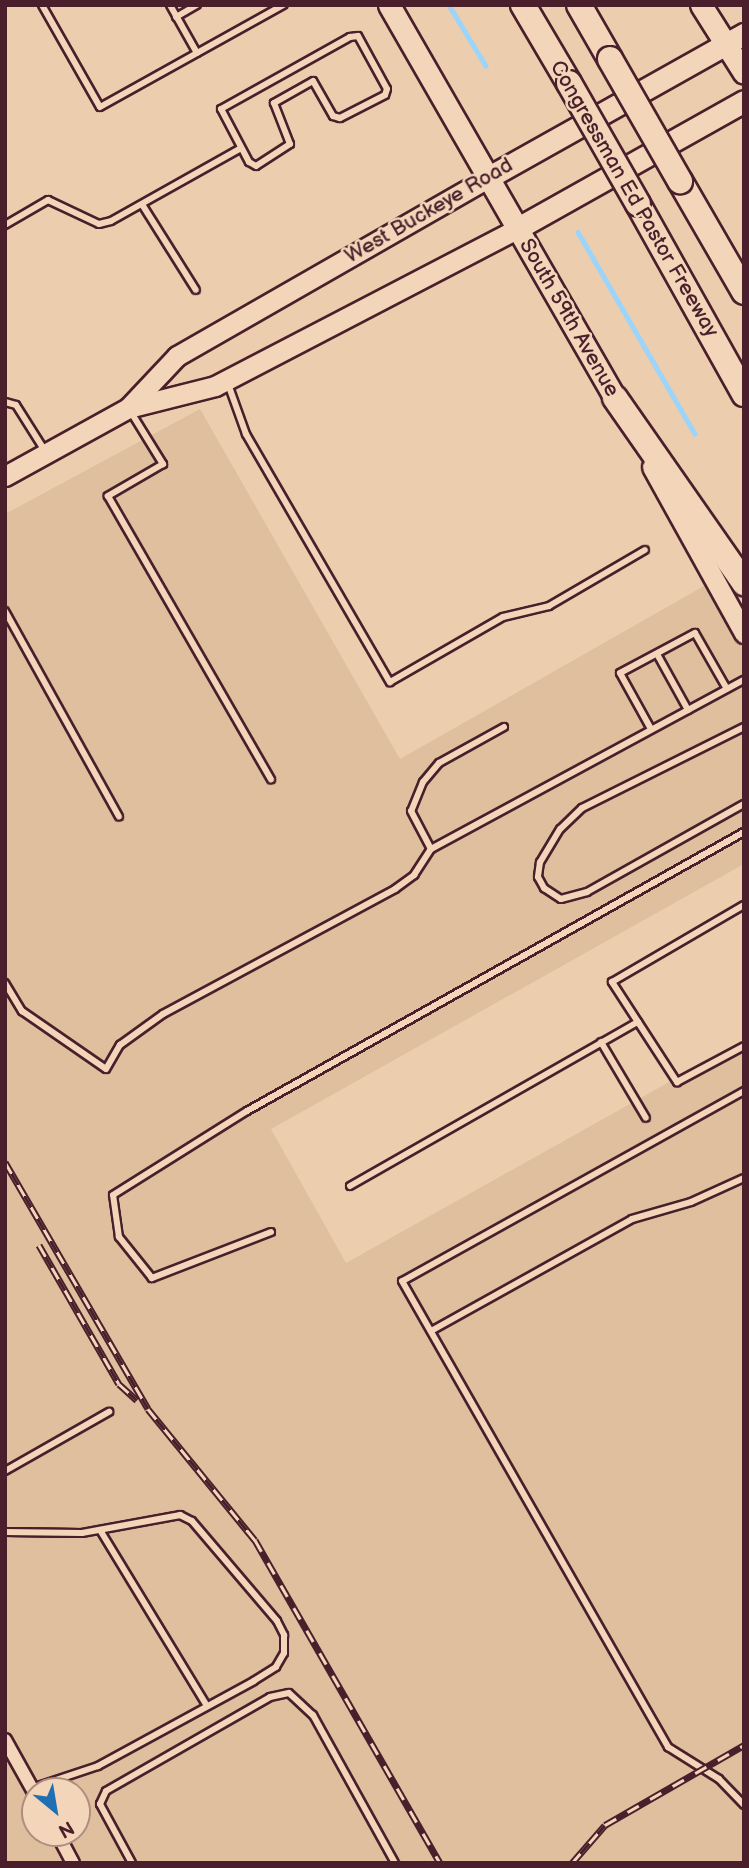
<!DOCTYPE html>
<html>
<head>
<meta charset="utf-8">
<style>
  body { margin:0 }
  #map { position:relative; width:749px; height:1868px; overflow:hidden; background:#eccdad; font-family:"Balsamiq Sans",sans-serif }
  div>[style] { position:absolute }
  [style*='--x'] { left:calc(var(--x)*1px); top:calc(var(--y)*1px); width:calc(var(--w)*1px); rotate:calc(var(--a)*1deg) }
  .built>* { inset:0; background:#dfbf9e }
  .stream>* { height:4.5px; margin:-2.25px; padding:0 2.25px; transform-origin:2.25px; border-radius:2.25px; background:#9bd5fb }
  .roads { filter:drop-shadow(2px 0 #4a1f2b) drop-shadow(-2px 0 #4a1f2b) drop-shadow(0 2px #4a1f2b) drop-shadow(0 -2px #4a1f2b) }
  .service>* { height:6px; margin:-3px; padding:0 3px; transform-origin:3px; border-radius:3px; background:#f3d6ba }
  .minor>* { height:12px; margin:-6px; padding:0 6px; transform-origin:6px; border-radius:6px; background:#f3d6ba }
  .secondary>* { height:19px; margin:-9.5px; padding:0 9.5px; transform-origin:9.5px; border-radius:9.5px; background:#f3d6ba }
  .primary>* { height:21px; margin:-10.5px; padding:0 10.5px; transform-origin:10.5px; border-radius:10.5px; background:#f3d6ba }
  .motorway>* { height:24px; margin:-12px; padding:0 12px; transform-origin:12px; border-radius:12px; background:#f3d6ba }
  .rail>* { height:7px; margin-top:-3.5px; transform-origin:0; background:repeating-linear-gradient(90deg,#f3d6ba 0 13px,#4a1f2b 0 26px); box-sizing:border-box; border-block:2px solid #4a1f2b }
  .bridges { filter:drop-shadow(2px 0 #4a1f2b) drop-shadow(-2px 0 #4a1f2b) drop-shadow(0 2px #4a1f2b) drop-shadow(0 -2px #4a1f2b) }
  .motorway-bridge>* { height:24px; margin:-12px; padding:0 12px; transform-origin:12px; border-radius:12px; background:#f3d6ba }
  span { translate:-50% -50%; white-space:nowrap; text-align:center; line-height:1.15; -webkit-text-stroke:5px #f3d6ba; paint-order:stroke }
  .street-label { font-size:21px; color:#4a1f2b }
  .frame { position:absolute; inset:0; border:7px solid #4a1f2b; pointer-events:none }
  .north { position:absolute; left:21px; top:1777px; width:70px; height:70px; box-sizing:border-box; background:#f3d6ba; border:2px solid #af8d81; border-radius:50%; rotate:150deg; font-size:19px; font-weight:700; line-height:28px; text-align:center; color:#4a1f2b }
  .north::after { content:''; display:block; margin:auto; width:24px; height:32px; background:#1f6fb2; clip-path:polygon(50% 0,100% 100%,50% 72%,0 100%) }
</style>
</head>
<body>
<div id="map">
  <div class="built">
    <div style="clip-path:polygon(evenodd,200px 409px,400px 759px,704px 586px,744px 651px,744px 864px,271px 1129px,346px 1263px,744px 1040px,744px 1863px,5px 1863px,5px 514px,200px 409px,35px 1791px,77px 1791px,77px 1833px,35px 1833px,35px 1791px)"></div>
  </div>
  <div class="stream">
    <div style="--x:449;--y:5;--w:71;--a:58.8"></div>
    <div style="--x:578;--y:232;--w:233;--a:59.9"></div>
  </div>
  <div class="roads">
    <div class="service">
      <div style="--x:42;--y:5;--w:117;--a:60.4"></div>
      <div style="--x:100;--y:107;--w:210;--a:-29.1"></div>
      <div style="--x:170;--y:5;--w:55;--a:60.6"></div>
      <div style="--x:176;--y:17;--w:24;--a:-30"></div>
      <div style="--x:358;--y:36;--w:60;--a:61.3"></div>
      <div style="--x:387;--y:89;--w:6;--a:108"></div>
      <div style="--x:385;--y:95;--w:51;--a:152.9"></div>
      <div style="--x:340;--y:118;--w:7;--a:-164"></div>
      <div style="--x:333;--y:116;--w:40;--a:-119.7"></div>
      <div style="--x:313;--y:81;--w:45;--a:150.6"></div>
      <div style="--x:274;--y:103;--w:44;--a:68.7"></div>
      <div style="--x:290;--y:144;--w:40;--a:147.1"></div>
      <div style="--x:256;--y:166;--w:8;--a:-150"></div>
      <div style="--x:249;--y:162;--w:60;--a:-117.8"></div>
      <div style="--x:221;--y:109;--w:148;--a:-29.2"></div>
      <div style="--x:350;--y:37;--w:8;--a:-7"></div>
      <div style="--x:143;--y:206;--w:99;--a:57.8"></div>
      <div style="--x:5;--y:225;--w:50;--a:-30.2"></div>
      <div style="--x:48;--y:200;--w:56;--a:25.2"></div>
      <div style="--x:99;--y:224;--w:12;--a:-14"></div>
      <div style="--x:111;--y:221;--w:149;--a:-29.3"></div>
      <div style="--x:227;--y:381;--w:56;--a:70.3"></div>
      <div style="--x:246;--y:434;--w:287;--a:59.9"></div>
      <div style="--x:390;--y:682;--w:130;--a:-29.9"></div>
      <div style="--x:503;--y:617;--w:47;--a:-13.4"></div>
      <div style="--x:549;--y:606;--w:111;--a:-30.3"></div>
      <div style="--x:5;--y:402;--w:11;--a:15"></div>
      <div style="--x:16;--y:405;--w:54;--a:57.8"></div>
      <div style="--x:129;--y:409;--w:65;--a:58.3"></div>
      <div style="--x:163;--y:464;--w:64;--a:149.8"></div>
      <div style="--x:108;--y:496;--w:327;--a:60.1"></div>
      <div style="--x:5;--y:611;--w:235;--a:61"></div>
      <div style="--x:657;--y:654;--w:64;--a:61"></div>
      <div style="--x:504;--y:727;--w:74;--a:151"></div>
      <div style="--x:439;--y:763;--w:25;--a:130"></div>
      <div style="--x:423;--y:782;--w:31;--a:112"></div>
      <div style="--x:411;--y:811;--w:43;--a:62.2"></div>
      <div style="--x:431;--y:849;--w:356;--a:-28.4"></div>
      <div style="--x:744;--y:727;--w:181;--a:153.4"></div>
      <div style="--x:582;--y:808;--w:30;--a:136"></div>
      <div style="--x:560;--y:829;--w:39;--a:121"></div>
      <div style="--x:540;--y:862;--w:15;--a:98"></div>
      <div style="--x:538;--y:877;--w:13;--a:61"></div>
      <div style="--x:544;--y:888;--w:20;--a:33"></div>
      <div style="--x:561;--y:899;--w:27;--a:-15"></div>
      <div style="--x:587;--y:892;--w:180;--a:-29.3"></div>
      <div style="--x:651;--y:729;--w:64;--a:-119"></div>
      <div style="--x:620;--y:673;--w:85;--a:-28.1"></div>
      <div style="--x:695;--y:633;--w:64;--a:60.3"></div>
      <div style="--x:5;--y:983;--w:33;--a:59"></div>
      <div style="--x:22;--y:1011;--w:102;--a:34.6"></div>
      <div style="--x:106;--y:1069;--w:28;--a:-60"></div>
      <div style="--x:120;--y:1045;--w:53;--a:-35.8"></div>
      <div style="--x:163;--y:1014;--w:264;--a:-28.3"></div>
      <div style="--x:395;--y:889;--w:24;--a:-36"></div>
      <div style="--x:414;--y:875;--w:31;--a:-57"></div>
      <div style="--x:638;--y:1022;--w:48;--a:-123"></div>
      <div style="--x:612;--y:982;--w:153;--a:-30.3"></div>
      <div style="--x:601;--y:1042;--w:88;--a:59.4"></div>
      <div style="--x:744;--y:1091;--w:391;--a:150.9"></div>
      <div style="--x:402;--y:1281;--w:537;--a:60.28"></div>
      <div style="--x:668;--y:1747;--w:60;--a:32.1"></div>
      <div style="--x:719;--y:1779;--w:36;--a:46"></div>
      <div style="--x:350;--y:1186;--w:331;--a:-29.7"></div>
      <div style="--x:638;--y:1022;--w:72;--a:57"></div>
      <div style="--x:677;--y:1082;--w:76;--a:-28.2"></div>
      <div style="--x:271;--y:1232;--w:128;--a:158.9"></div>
      <div style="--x:152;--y:1278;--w:53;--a:-128.8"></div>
      <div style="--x:119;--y:1237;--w:42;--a:-98.1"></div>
      <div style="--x:113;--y:1195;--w:158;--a:-32.1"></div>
      <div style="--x:247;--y:1111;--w:570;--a:-29.31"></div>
      <div style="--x:431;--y:1331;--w:230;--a:-29.1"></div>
      <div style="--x:632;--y:1219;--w:61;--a:-16.1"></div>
      <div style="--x:691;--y:1202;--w:58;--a:-24.4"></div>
      <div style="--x:5;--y:1471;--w:120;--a:-29.6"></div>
      <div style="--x:100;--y:1530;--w:206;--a:58.7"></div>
      <div style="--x:5;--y:1532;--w:77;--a:0.7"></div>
      <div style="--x:82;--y:1533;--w:100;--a:-10.4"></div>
      <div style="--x:180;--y:1515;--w:13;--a:27"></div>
      <div style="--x:192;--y:1521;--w:131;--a:49.6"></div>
      <div style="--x:277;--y:1621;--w:16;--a:63"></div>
      <div style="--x:284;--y:1635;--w:18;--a:90"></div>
      <div style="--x:284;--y:1653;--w:16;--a:120"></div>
      <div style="--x:276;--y:1667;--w:26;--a:148"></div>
      <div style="--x:254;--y:1681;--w:178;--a:151.4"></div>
      <div style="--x:98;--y:1766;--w:70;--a:161.6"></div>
      <div style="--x:132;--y:1863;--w:67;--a:-118.5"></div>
      <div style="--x:100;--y:1804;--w:14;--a:-65"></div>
      <div style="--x:106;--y:1791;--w:189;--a:-29.8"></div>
      <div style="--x:270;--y:1697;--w:19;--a:-12"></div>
      <div style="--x:289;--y:1693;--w:33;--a:43"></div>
      <div style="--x:313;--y:1715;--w:169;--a:61"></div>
    </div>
    <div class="minor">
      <div style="--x:5;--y:1740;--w:62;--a:60.9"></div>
      <div style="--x:57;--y:1833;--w:34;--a:62"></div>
    </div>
    <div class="secondary">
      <div style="--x:129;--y:407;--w:70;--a:-46.7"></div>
      <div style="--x:177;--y:356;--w:360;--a:-29.8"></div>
      <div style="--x:652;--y:467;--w:190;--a:61"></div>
      <div style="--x:5;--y:476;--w:141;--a:-28.9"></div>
      <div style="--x:128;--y:408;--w:90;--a:-14.2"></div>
      <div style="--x:215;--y:386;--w:342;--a:-27.5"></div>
    </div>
    <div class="primary">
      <div style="--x:389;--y:5;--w:453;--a:60.1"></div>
      <div style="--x:701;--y:5;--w:80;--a:57.7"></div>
      <div style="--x:489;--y:177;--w:292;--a:-29.3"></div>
      <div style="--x:518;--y:228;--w:259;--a:-29.3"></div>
    </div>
    <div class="motorway">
      <div style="--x:523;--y:5;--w:91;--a:59.5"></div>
      <div style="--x:579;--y:5;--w:62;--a:60.1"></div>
      <div style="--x:680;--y:181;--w:128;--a:60"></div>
      <div style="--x:638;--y:204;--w:218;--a:60.8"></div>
      <div style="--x:615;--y:398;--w:226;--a:55.1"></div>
    </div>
  </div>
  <div class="rail">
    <div style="--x:5;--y:1162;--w:285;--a:59.9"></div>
    <div style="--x:148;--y:1409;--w:169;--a:50.8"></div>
    <div style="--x:255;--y:1540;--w:372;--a:60.2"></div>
    <div style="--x:39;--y:1245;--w:160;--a:60.1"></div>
    <div style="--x:119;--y:1384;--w:24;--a:42"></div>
    <div style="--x:572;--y:1863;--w:50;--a:-49"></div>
    <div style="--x:605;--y:1825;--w:160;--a:-29.9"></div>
  </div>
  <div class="bridges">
    <div class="motorway-bridge">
      <div style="--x:610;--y:59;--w:141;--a:60.2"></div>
      <div style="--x:569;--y:83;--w:139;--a:60.3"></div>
    </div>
  </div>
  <div class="street-label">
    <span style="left:634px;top:199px;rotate:60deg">Congressman Ed Pastor Freeway</span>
    <span style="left:429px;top:211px;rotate:-30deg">West Buckeye Road</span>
    <span style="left:569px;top:318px;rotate:60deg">South 59th Avenue</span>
  </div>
  <div class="frame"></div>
  <div class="north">N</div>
</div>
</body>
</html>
